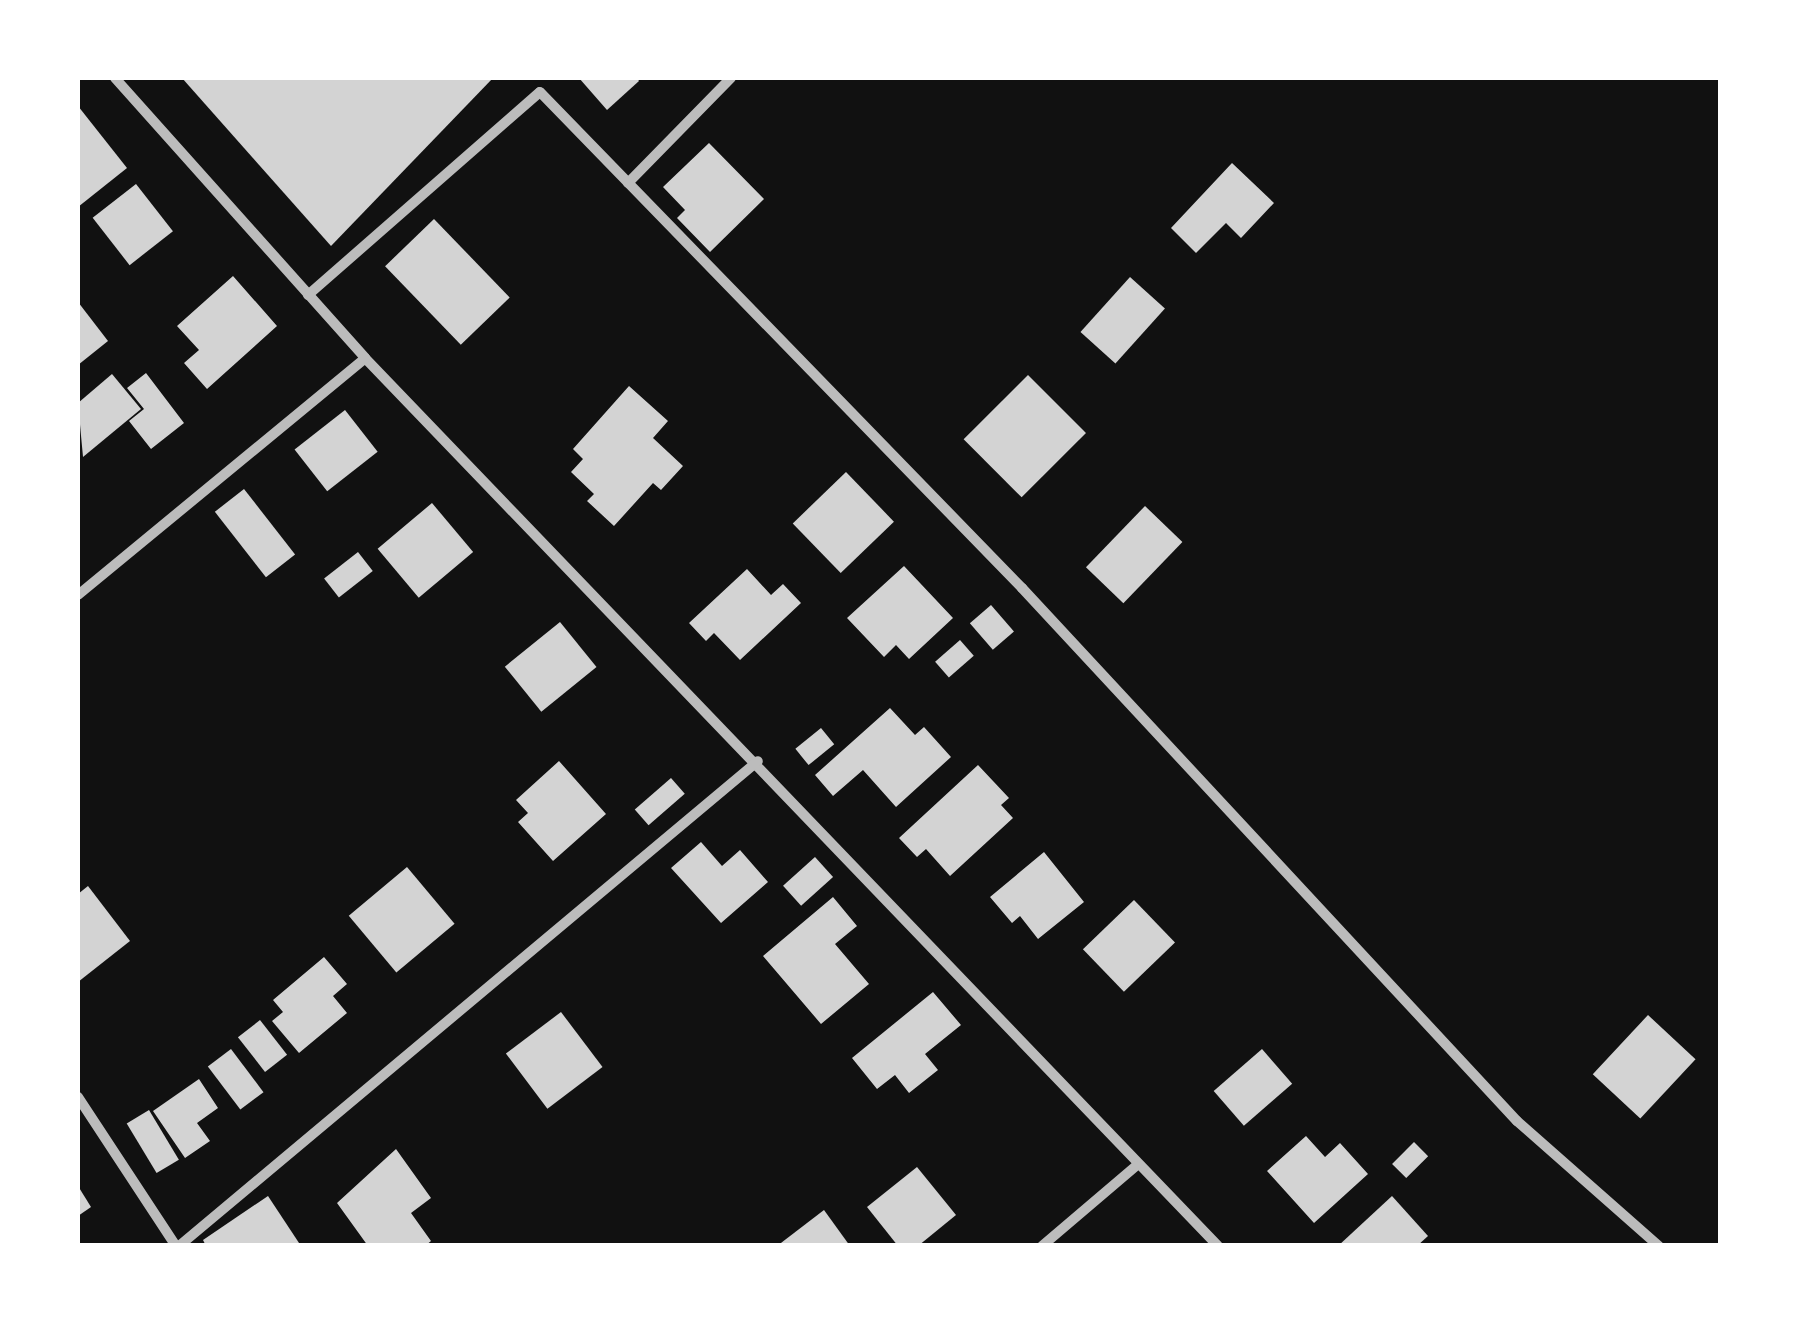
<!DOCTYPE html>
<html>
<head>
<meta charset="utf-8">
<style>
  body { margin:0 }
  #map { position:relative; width:1798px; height:1323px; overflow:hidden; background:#111; font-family:Mulish,sans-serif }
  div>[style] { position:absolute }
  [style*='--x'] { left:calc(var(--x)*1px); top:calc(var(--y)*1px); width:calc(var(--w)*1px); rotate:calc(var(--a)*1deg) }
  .building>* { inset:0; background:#d3d3d3; transform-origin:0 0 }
  .minor>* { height:10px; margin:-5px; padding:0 5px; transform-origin:5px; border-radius:5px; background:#bcbcbc }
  span { translate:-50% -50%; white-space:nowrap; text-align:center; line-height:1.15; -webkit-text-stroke:9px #fff; paint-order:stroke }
  .frame { position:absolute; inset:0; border:80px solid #fff; pointer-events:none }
</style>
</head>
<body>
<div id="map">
  <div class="building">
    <div style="clip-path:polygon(182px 78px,493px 78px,331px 246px)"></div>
    <div style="clip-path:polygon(579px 78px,637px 78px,639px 81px,607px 110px)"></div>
    <div style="clip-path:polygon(78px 106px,127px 168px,78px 207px)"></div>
    <div style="clip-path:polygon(709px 143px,764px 199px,710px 252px,677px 218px,685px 210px,663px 187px)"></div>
    <div style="clip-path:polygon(1232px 163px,1274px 203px,1241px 238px,1226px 223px,1196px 253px,1171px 228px)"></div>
    <div style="left:136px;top:184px;width:60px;height:55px;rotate:52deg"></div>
    <div style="left:434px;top:219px;width:109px;height:68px;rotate:46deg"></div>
    <div style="clip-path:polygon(233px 276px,277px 326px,207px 389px,184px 363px,199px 350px,177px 326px)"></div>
    <div style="left:1130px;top:277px;width:47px;height:74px;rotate:42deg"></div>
    <div style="clip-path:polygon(78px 302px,108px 341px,78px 365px)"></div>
    <div style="clip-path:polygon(146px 373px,184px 423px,151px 449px,129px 421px,144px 409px,127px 388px)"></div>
    <div style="clip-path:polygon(112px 374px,141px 409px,83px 457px,78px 403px)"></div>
    <div style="left:1028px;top:375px;width:82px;height:91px;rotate:45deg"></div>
    <div style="clip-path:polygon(629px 386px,668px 421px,653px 438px,683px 466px,661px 490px,653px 483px,614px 526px,587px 501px,594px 494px,571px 472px,583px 459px,573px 449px)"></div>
    <div style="left:345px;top:410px;width:53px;height:64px;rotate:52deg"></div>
    <div style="left:846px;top:472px;width:69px;height:74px;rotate:46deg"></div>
    <div style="left:244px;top:489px;width:83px;height:37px;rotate:52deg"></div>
    <div style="left:432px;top:503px;width:64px;height:71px;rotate:50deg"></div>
    <div style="left:1145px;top:506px;width:52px;height:85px;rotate:44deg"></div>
    <div style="left:358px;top:552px;width:24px;height:43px;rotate:52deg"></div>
    <div style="clip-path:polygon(904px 566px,953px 618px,909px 659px,896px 645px,884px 657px,847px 618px)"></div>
    <div style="clip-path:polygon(747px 569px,771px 595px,783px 584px,801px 603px,740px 660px,714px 633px,706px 641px,689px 623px)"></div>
    <div style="left:991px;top:605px;width:35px;height:28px;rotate:49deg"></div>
    <div style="left:560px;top:622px;width:58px;height:71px;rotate:51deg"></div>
    <div style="left:960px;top:640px;width:21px;height:33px;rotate:49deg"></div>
    <div style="clip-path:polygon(890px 708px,915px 735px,924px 727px,951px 757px,896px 807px,863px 770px,833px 796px,815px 775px)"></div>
    <div style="left:821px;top:728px;width:21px;height:33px;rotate:51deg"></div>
    <div style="clip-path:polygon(559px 761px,606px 814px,553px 861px,518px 822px,528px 813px,516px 800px)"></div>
    <div style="clip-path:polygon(978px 765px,1009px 798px,1001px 805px,1013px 818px,950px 876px,926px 849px,917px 857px,899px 838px)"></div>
    <div style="left:671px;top:778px;width:21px;height:48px;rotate:49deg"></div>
    <div style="clip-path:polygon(701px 842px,722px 866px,740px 850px,768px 882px,721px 923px,671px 868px)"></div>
    <div style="clip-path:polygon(1044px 852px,1084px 902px,1038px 939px,1020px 916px,1012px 923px,990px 897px)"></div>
    <div style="left:815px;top:857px;width:27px;height:43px;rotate:48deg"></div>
    <div style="left:407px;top:867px;width:74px;height:76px;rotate:50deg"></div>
    <div style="clip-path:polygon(88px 886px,130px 941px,78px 982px,78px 894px)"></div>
    <div style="clip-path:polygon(833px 897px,857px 926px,835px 944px,869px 984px,821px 1024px,763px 956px)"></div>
    <div style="left:1134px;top:900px;width:59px;height:71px;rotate:46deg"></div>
    <div style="clip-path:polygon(324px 957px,347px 984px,333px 996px,347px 1013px,299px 1053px,272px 1021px,283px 1012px,273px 1000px)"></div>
    <div style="clip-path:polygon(933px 992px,961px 1025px,925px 1054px,938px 1070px,909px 1093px,895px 1075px,877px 1089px,852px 1058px)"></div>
    <div style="left:561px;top:1012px;width:69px;height:69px;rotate:53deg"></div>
    <div style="left:1648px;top:1015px;width:65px;height:81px;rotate:43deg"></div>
    <div style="left:260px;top:1020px;width:44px;height:28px;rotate:52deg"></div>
    <div style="left:231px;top:1049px;width:54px;height:29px;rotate:53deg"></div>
    <div style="left:1262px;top:1049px;width:46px;height:64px;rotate:49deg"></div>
    <div style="clip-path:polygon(199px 1079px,218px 1108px,197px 1123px,210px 1141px,185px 1158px,153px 1111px)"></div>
    <div style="left:149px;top:1110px;width:58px;height:26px;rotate:59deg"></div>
    <div style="clip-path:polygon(1306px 1136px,1325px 1157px,1340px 1143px,1368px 1174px,1314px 1223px,1267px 1171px)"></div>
    <div style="left:1414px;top:1142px;width:20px;height:31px;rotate:45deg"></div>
    <div style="clip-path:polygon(396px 1149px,431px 1198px,411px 1213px,431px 1241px,425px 1246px,368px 1246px,337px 1203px)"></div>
    <div style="clip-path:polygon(917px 1167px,956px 1215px,918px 1246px,898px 1246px,867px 1207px)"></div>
    <div style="clip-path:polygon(78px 1186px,91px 1207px,78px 1216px)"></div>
    <div style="clip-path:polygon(268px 1196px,301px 1246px,206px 1246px,203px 1240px)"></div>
    <div style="clip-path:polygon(1392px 1196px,1428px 1236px,1417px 1246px,1338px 1246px)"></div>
    <div style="clip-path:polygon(824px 1210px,850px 1246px,777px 1246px)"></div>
  </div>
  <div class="minor">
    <div style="--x:115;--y:78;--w:375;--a:48.2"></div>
    <div style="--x:365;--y:358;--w:1231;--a:46.15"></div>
    <div style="--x:628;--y:183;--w:147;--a:-45.6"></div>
    <div style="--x:308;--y:295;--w:308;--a:-41.2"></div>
    <div style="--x:540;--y:92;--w:692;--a:45.82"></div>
    <div style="--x:1022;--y:588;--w:727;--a:47.12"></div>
    <div style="--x:1517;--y:1121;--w:189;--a:41.4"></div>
    <div style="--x:78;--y:595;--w:372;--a:-39.5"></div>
    <div style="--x:78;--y:1097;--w:178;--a:56.7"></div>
    <div style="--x:179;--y:1246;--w:755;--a:-39.95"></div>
    <div style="--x:1042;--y:1246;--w:123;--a:-40.4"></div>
  </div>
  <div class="frame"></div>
</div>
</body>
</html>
